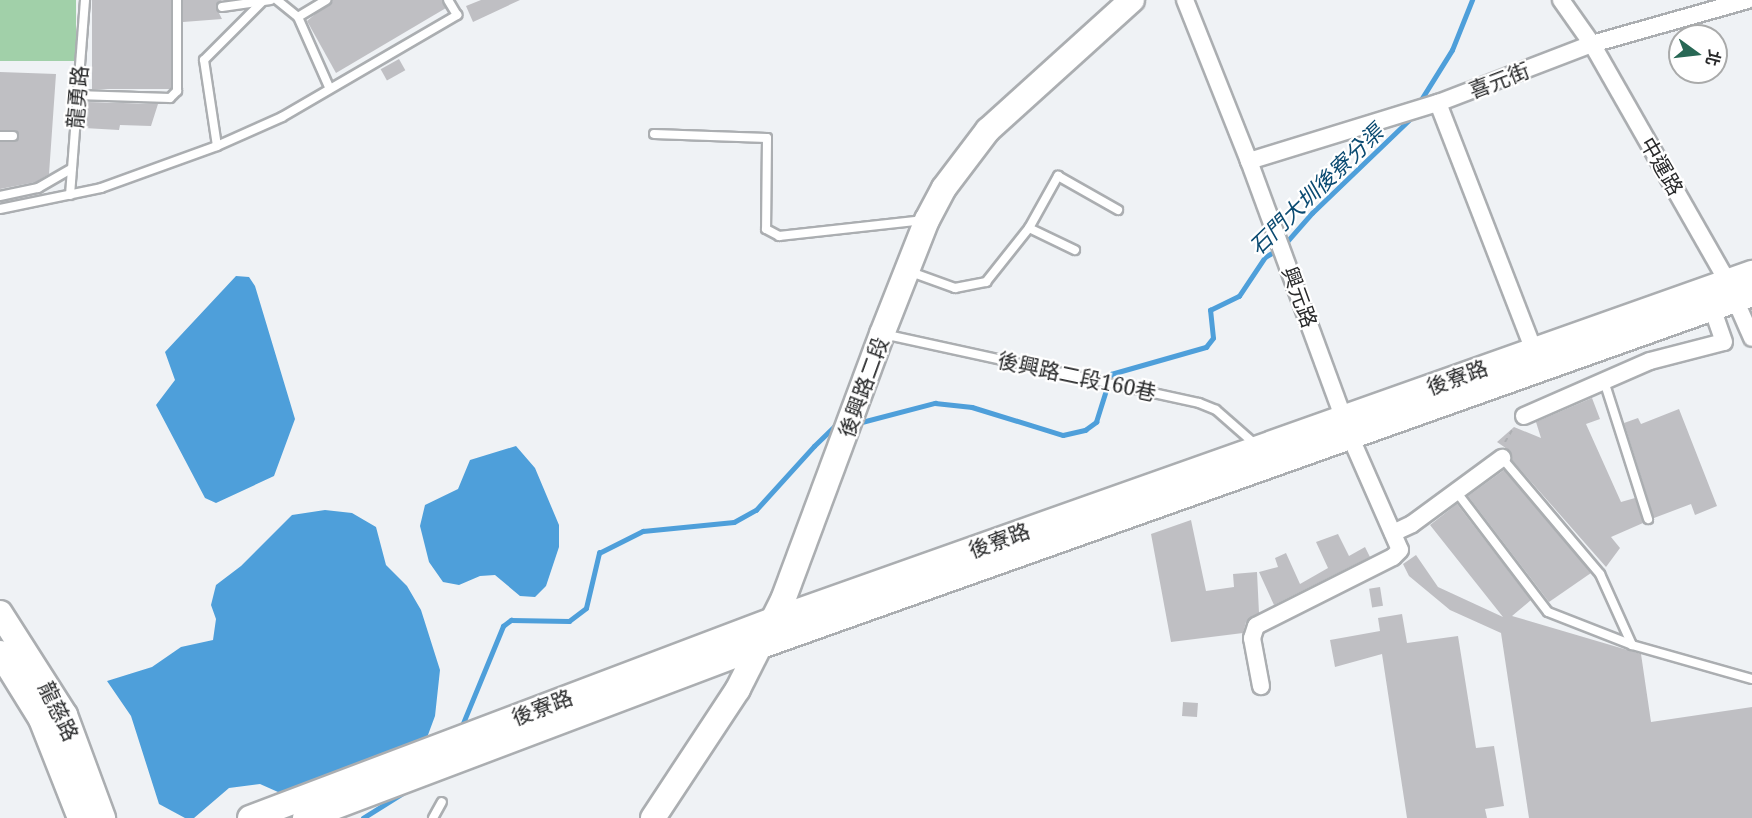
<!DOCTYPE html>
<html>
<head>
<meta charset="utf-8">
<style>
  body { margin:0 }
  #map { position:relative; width:1752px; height:818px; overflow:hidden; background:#eff2f5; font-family:"Noto Serif","Noto Sans TC",serif }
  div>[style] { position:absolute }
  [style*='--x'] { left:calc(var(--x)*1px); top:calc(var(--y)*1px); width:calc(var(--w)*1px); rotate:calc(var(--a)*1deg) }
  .green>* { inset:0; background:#a1d0a9; transform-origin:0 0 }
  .water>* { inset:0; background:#4e9fda }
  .stream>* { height:4.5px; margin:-2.25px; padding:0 2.25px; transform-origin:2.25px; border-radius:2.25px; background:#4e9fda }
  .building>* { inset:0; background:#bfbfc3; transform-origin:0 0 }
  .path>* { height:2px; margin-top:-1px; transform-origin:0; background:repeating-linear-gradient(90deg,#adafb2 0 4.5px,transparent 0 9px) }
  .roads { filter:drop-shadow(2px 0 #abaeb1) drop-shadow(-2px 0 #abaeb1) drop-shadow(0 2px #abaeb1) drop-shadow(0 -2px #abaeb1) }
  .lane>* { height:8px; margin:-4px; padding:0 4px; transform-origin:4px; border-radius:4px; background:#fff }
  .street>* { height:16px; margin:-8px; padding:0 8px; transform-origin:8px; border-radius:8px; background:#fff }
  .secondary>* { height:24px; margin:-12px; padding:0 12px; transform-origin:12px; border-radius:12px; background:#fff }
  span { translate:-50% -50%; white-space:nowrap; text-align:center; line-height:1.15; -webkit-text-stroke:4.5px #fff; paint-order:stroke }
  .street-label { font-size:21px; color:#292a2b }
  .water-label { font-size:22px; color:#0a4a71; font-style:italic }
  .north { position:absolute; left:1668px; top:24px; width:60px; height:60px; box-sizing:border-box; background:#fff; border:2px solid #a9aaaa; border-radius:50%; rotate:105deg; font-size:16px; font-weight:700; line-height:24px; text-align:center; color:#292a2b }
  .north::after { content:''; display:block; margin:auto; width:21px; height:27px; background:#286855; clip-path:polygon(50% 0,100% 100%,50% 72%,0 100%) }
</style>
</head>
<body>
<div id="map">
  <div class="green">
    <div style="left:0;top:0;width:76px;height:61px"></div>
  </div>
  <div class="water">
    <div style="clip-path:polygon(236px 276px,249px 277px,255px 286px,295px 419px,274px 476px,216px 503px,205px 498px,156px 405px,175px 380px,165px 352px)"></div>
    <div style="clip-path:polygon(516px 446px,535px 468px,559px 525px,559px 547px,546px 586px,535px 597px,520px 596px,495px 575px,480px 576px,459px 585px,443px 582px,429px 562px,420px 526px,425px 505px,458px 489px,470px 460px)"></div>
    <div style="clip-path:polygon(325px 510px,352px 513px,376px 527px,386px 565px,407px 586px,421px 610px,440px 670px,435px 716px,425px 743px,287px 796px,260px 784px,229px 788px,194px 818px,185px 818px,159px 804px,131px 716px,107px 681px,152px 667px,181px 647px,213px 640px,216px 619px,211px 605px,216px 585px,241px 566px,292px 515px)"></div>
  </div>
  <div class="stream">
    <div style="--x:1419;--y:103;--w:62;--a:-58.1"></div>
    <div style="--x:1452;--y:50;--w:54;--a:-68.2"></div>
    <div style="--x:1284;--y:245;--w:43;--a:-48.8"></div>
    <div style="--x:1312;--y:213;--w:137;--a:-43.8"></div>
    <div style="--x:858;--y:423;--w:80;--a:-14.6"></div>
    <div style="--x:935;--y:403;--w:37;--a:6"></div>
    <div style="--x:972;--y:407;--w:95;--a:17.1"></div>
    <div style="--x:1063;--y:435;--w:23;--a:-13"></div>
    <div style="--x:1085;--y:430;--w:14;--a:-36"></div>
    <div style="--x:1096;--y:422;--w:50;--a:-72.6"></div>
    <div style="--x:1111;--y:374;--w:99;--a:-15.9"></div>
    <div style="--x:1206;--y:347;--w:11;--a:-52"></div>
    <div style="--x:1213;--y:338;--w:28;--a:-96"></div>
    <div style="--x:1210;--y:310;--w:32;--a:-26"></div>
    <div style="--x:1239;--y:296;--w:47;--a:-56.3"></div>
    <div style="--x:1265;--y:257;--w:14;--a:-30"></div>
    <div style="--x:461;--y:728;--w:110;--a:-67.6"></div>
    <div style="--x:503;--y:626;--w:10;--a:-37"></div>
    <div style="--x:511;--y:620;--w:58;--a:1"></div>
    <div style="--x:569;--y:621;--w:21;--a:-37"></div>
    <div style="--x:586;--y:608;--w:57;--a:-76.7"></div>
    <div style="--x:599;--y:553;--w:49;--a:-26.6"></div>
    <div style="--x:643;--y:531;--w:91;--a:-5.6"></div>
    <div style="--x:734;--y:522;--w:25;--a:-29"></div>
    <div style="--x:756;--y:510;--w:86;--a:-47.8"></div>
    <div style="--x:814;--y:446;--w:28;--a:-44"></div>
    <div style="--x:834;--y:427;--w:7;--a:-8"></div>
    <div style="--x:363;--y:818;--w:51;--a:-32.1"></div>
  </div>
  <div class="building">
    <div style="left:92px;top:0;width:79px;height:89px"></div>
    <div style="clip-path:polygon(183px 0,222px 0,216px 7px,222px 19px,183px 22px)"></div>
    <div style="clip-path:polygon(332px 0,442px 0,446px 8px,336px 73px,307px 21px)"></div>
    <div style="clip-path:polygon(481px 0,520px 0,473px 22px,466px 6px)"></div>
    <div style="left:399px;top:59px;width:13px;height:21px;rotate:61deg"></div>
    <div style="clip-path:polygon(0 72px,56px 74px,49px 174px,36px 182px,0 189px,0 142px,16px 142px,19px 137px,16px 130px,0 130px)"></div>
    <div style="clip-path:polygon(87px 102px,158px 104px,151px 126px,120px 125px,119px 130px,84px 128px)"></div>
    <div style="clip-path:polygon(1592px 398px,1600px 419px,1586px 424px,1621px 502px,1635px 498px,1643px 523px,1611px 537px,1620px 548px,1606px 567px,1512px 460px,1510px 451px,1497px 442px,1514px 427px,1541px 438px,1536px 422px)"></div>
    <div style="clip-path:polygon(1679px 409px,1717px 506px,1695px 515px,1691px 504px,1654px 518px,1624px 423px,1638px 418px,1641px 424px)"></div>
    <div style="clip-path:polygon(1504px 470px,1591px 573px,1549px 602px,1468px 496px)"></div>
    <div style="clip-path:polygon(1457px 504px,1531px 600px,1512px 616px,1641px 654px,1651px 722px,1752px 707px,1752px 818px,1529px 818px,1501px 633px,1450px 610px,1409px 576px,1403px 564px,1416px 555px,1438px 587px,1503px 617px,1430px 525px)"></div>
    <div style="clip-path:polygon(1191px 520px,1206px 591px,1234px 587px,1233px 574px,1257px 572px,1259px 613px,1246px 622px,1243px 633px,1171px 642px,1151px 534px)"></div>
    <div style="clip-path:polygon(1338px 534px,1349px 556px,1365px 547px,1370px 557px,1274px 605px,1259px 572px,1278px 567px,1275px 558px,1286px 553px,1300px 584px,1328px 568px,1316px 542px)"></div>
    <div style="left:1380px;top:587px;width:19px;height:11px;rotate:81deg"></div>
    <div style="clip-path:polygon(1402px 614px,1407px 643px,1458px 636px,1476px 748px,1494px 746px,1504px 806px,1485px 809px,1487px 818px,1407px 818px,1382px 654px,1335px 667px,1330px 640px,1380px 631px,1378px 618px)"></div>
    <div style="left:1183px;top:702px;width:15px;height:14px;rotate:4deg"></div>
  </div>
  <div class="path">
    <div style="--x:1505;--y:442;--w:17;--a:-59"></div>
  </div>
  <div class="roads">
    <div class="lane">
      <div style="--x:277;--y:0;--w:27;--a:39"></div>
      <div style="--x:298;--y:17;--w:77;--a:66.1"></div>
      <div style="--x:222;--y:7;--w:49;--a:-8.1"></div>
      <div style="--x:298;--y:17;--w:33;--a:-31"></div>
      <div style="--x:76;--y:95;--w:94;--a:1.8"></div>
      <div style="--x:170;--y:98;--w:10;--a:-45"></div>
      <div style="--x:177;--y:91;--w:91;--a:-90"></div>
      <div style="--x:654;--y:134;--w:113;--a:2"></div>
      <div style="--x:767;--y:138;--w:91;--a:90.6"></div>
      <div style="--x:766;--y:229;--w:15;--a:28"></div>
      <div style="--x:779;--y:236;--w:146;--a:-6.3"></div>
      <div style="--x:0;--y:136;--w:13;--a:0"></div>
      <div style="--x:217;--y:146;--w:87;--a:-98.6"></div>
      <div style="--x:204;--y:60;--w:82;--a:-45"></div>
      <div style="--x:70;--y:195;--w:196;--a:-85.6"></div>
      <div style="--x:0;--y:196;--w:39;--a:-12"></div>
      <div style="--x:38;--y:188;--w:39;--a:-30"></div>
      <div style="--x:0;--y:209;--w:103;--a:-11.7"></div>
      <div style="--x:101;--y:188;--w:123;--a:-19.9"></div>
      <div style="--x:217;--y:146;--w:71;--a:-24"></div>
      <div style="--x:282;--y:117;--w:203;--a:-30.2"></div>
      <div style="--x:457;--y:15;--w:17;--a:-121"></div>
      <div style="--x:1029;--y:228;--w:51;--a:25.6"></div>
      <div style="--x:908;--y:271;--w:50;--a:19.9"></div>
      <div style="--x:955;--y:288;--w:32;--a:-11"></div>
      <div style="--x:986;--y:282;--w:69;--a:-51.5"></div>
      <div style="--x:1029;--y:228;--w:60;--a:-60.9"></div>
      <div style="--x:1058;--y:176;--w:69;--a:29.5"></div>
      <div style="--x:883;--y:334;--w:323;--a:12.3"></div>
      <div style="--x:1199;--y:403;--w:18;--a:22"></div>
      <div style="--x:1216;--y:410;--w:53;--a:41.2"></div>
      <div style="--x:1604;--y:381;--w:145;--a:72.3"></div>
      <div style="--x:1502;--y:458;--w:152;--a:49.8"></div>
      <div style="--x:1600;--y:574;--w:78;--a:65.7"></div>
      <div style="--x:1632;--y:645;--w:125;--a:15.8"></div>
      <div style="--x:1455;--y:490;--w:153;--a:52.7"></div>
      <div style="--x:1548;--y:612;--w:90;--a:21.4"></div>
      <div style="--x:433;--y:818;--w:18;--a:-61"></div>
    </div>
    <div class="street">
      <div style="--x:1185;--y:0;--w:173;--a:68.3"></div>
      <div style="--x:1249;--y:161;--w:293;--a:69.8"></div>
      <div style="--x:1350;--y:436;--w:124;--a:66.3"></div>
      <div style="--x:1400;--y:550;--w:10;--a:135"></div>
      <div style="--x:1393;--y:557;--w:153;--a:153.3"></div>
      <div style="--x:1256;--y:626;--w:13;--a:108"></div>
      <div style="--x:1252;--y:638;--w:49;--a:79.4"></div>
      <div style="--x:1561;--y:0;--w:54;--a:54.8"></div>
      <div style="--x:1592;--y:44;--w:273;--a:60.3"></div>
      <div style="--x:1727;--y:281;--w:62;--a:66.3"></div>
      <div style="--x:1438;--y:103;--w:265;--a:68.8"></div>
      <div style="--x:1249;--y:161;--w:198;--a:-17.1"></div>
      <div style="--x:1438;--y:103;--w:165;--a:-21"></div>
      <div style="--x:1592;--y:44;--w:162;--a:-15.8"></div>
      <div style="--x:1524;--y:416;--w:137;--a:-23.6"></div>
      <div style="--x:1650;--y:361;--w:76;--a:-14.4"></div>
      <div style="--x:1724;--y:342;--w:46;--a:-109.2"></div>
      <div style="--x:1393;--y:533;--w:21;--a:-25"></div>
      <div style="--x:1412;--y:524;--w:112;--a:-36.3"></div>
    </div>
    <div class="secondary">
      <div style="--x:0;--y:613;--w:121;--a:57.5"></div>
      <div style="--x:65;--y:715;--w:110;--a:69.7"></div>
      <div style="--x:0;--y:653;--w:78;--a:58.2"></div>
      <div style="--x:41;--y:719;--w:106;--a:68.5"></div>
      <div style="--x:250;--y:818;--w:559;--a:-20.74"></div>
      <div style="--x:773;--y:620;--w:1039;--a:-19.52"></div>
      <div style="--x:305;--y:818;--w:487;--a:-20.7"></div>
      <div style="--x:761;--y:646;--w:1052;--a:-19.55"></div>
      <div style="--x:653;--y:818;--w:154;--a:-56.6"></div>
      <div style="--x:738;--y:689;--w:100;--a:-63.2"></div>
      <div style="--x:783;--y:600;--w:284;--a:-69.6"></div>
      <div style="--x:882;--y:334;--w:123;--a:-68.5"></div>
      <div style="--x:927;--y:220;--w:36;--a:-62"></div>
      <div style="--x:944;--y:188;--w:73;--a:-52.8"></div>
      <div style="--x:988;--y:130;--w:194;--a:-42.1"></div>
    </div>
  </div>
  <div class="street-label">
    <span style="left:1499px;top:80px;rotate:-21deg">喜元街</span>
    <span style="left:77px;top:97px;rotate:-85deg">龍勇路</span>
    <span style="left:1662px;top:166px;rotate:60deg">中運路</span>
    <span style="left:1300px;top:297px;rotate:70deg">興元路</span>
    <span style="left:1077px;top:376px;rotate:12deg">後興路二段160巷</span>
    <span style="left:1457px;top:377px;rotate:-20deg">後寮路</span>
    <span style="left:863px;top:387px;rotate:-70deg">後興路二段</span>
    <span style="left:999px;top:540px;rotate:-20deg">後寮路</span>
    <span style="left:542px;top:707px;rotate:-21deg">後寮路</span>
    <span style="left:59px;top:711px;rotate:64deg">龍慈路</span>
  </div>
  <div class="water-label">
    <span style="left:1316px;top:189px;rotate:-44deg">石門大圳後寮分渠</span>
  </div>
  <div class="north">北</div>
</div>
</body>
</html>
